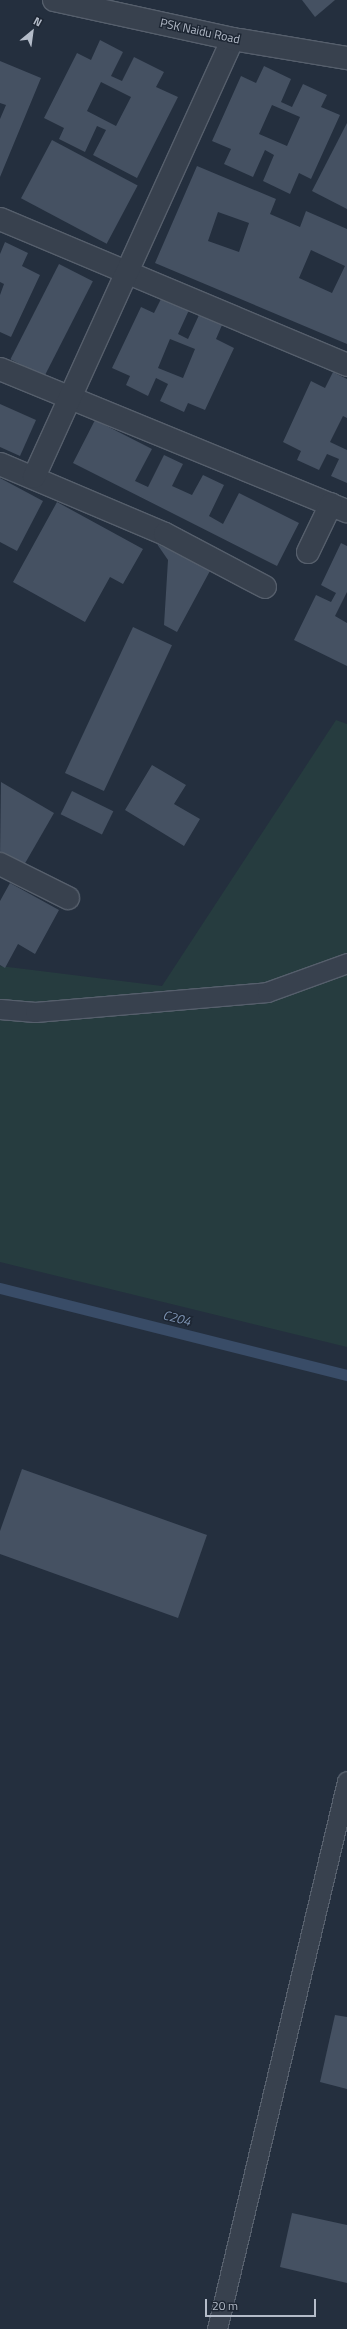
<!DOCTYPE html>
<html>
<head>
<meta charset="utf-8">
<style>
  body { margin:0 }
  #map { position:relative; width:347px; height:2329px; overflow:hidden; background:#242f3e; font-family:"Titillium Web",sans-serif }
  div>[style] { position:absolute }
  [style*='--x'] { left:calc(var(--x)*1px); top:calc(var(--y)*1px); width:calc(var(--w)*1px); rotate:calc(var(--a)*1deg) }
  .green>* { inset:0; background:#263c3f }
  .stream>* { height:11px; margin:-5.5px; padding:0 5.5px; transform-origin:5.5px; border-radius:5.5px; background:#394c67 }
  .building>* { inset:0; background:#455162; transform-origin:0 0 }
  .roads { filter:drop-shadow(1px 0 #565f6c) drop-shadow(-1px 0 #565f6c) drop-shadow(0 1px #565f6c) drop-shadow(0 -1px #565f6c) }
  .service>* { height:19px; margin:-9.5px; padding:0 9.5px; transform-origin:9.5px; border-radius:9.5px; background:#38414e }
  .minor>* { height:22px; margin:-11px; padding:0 11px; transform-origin:11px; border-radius:11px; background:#38414e }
  .tertiary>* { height:22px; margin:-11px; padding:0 11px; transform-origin:11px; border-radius:11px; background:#38414e }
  span { translate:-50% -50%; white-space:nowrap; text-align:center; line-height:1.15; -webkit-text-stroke:3px #1d2633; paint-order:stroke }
  .street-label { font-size:12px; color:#b4bcc9 }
  .water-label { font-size:13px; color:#7c92b1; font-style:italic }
  .north { position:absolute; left:12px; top:12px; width:40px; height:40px; -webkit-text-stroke:3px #1d2633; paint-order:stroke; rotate:29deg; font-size:11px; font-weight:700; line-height:16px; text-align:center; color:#b4bcc9 }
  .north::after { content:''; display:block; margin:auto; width:14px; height:18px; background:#b4bcc9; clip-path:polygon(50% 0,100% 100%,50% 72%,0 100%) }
  .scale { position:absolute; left:205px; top:2299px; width:111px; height:18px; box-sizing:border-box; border:2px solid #b4bcc9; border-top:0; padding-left:5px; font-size:12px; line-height:14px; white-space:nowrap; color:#b4bcc9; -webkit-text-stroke:3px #1d2633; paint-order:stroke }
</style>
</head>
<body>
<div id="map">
  <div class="green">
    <div style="clip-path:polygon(336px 720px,347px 724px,347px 1347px,0 1262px,0 966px,162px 986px)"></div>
  </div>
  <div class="stream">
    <div style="--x:0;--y:1288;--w:358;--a:14.1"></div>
  </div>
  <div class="building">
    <div style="clip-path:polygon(302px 0,335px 0,315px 17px)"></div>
    <div style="clip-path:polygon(evenodd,100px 40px,123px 52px,111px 76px,122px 81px,134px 57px,164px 72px,156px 87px,178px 97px,137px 178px,93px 155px,106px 130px,97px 126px,85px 152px,59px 139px,64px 128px,44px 118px,77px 53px,91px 60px,100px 40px,101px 82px,131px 97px,116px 126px,87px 111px,101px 82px)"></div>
    <div style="clip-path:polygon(0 61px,41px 78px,0 177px,0 119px,6px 105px,0 103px)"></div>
    <div style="clip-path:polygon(evenodd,264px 66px,291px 79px,281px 102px,292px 107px,303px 84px,327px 95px,321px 107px,340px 115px,311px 179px,299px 173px,290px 194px,263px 181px,274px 155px,265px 150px,253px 177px,224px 164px,231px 149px,212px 141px,241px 76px,256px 83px,264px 66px,272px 105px,300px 117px,287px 146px,259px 134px,272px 105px)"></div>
    <div style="clip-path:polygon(347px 123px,347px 209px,312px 191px)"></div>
    <div style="left:52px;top:140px;width:97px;height:66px;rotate:28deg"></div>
    <div style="clip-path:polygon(evenodd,197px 166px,276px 199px,270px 214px,300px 227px,306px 211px,347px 229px,347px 344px,155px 263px,197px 166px,218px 212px,249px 223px,239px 252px,208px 241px,218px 212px,197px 166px,311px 250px,345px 266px,332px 293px,299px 278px,311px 250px)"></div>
    <div style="clip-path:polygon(5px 242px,28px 253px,22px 266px,40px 275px,11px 337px,0 332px,0 295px,4px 284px,0 282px,0 254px)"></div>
    <div style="left:59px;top:264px;width:38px;height:107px;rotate:27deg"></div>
    <div style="clip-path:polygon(evenodd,162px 297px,189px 310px,178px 334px,188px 339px,199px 315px,222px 325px,216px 339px,234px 348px,205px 410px,188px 403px,184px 412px,160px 401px,168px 384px,156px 378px,148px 396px,126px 385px,130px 376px,112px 368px,141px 307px,154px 313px,162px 297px,170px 339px,195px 349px,183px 378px,158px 368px,170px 339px)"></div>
    <div style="clip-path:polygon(333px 372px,347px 379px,347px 418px,343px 416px,330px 442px,347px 450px,347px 483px,331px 476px,339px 459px,327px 454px,319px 470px,297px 460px,301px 451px,283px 442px,311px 381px,325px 388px)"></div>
    <div style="clip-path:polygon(0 404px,36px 420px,20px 456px,0 447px)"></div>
    <div style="clip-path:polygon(95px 420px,152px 449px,135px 481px,148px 487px,164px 455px,183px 464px,172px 486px,192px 495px,203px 475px,224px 485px,209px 516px,223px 524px,239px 493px,299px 523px,277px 566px,73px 463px)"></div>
    <div style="clip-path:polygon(0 478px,43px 501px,17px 551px,0 542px)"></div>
    <div style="clip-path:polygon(57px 502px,143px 549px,123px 584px,110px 577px,85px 622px,13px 582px)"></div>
    <div style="clip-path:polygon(341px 543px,347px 546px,347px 592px,335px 616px,347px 623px,347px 666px,294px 640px,316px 595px,331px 602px,336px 593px,321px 585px)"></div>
    <div style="clip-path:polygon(157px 544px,211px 569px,177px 632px,164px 625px,168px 560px)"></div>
    <div style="left:133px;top:627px;width:43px;height:161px;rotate:25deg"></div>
    <div style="clip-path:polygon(152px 765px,186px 785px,174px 804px,200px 819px,184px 846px,125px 810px)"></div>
    <div style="clip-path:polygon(1px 782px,54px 813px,20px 872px,0 860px)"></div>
    <div style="left:72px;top:791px;width:46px;height:26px;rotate:26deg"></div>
    <div style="clip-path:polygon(10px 883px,59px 910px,35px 954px,18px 944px,5px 968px,0 965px,0 901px)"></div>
    <div style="clip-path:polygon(22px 1469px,207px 1535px,178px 1618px,0 1554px,0 1531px)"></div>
    <div style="clip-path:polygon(335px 2015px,347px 2017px,347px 2089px,320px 2082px)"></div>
    <div style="clip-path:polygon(292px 2213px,347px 2225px,347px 2283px,280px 2267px)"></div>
  </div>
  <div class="roads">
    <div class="service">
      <div style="--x:0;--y:1009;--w:35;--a:5"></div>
      <div style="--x:35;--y:1012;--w:233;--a:-4.9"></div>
      <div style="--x:267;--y:992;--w:85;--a:-19.9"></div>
      <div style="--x:217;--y:2329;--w:563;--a:-76.65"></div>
    </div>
    <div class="minor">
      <div style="--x:0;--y:219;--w:376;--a:22.8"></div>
      <div style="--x:0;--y:369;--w:375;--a:22.3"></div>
      <div style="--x:0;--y:464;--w:179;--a:23"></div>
      <div style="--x:165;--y:534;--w:113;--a:27.9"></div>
      <div style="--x:34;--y:477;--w:481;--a:-65.6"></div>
      <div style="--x:308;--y:552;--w:53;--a:-64.4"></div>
      <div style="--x:0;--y:864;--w:76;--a:26.6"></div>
    </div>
    <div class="tertiary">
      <div style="--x:54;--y:0;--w:183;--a:12.3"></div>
      <div style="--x:233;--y:39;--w:116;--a:9.5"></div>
    </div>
  </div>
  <div class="street-label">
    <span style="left:200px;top:31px;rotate:12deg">PSK Naidu Road</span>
  </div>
  <div class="water-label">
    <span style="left:177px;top:1318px;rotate:14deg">C204</span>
  </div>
  <div class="north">N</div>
  <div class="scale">20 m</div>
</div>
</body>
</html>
